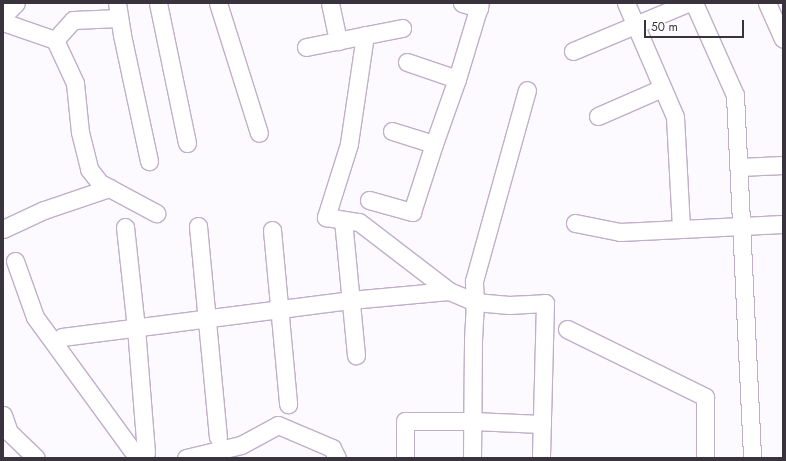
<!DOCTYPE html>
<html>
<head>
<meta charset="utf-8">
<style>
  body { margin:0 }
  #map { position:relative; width:786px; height:461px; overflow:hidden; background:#fcf9ff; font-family:Jost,sans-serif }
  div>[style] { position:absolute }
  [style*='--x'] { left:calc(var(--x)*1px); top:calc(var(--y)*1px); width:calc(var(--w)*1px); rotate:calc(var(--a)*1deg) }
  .roads { filter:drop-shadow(1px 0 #bfafca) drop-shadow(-1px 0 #bfafca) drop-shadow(0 1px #bfafca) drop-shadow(0 -1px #bfafca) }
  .minor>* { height:17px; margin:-8.5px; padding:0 8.5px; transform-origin:8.5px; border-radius:8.5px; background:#fff }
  span { translate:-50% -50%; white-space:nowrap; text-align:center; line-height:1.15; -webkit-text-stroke:3.5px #fff; paint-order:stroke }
  .frame { position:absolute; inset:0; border:4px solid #39333e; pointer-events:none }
  .scale { position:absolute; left:644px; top:20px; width:100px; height:18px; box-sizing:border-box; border:2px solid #39333e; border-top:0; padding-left:5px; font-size:12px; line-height:14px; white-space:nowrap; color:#39333e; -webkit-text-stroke:3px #fff; paint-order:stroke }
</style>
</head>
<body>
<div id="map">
  <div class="roads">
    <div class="minor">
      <div style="--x:117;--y:3;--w:32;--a:81"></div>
      <div style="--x:122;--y:35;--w:129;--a:77.9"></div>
      <div style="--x:158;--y:3;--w:143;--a:78.3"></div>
      <div style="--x:218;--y:3;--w:136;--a:72.5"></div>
      <div style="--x:330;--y:3;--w:39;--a:78"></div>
      <div style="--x:462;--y:3;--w:18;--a:16"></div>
      <div style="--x:626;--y:3;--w:124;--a:66.7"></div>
      <div style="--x:675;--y:117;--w:111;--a:86.9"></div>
      <div style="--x:694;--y:3;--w:101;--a:66"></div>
      <div style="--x:735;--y:95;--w:363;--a:87.3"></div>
      <div style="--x:767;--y:3;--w:39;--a:66"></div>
      <div style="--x:3;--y:16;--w:18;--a:-45"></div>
      <div style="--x:119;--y:18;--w:46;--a:177.5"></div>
      <div style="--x:73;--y:20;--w:27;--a:132"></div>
      <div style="--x:55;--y:40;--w:47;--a:65.1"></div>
      <div style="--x:75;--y:83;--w:49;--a:84.2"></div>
      <div style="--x:80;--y:132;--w:38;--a:76"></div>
      <div style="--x:89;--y:169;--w:18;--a:52"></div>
      <div style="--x:100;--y:183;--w:64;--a:28.2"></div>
      <div style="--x:3;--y:22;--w:55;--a:19.1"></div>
      <div style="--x:365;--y:35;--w:110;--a:98.4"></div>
      <div style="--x:349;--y:144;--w:77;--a:107.5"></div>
      <div style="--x:326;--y:217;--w:33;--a:9"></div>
      <div style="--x:359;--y:222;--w:113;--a:37.5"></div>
      <div style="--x:306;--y:47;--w:98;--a:-11.2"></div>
      <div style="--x:573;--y:51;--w:125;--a:-22.7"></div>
      <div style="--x:407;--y:62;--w:53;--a:18.8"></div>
      <div style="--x:598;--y:116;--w:70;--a:-23.6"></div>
      <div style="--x:392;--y:131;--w:44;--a:17.2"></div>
      <div style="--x:739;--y:167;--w:44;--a:-2.6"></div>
      <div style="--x:369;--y:200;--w:45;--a:15.6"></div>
      <div style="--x:412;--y:212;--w:71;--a:-72.1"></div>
      <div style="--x:434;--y:144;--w:69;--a:-70.5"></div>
      <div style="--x:457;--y:79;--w:79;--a:-73.2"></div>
      <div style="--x:343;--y:220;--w:136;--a:84.5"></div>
      <div style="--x:575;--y:223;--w:46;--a:11.3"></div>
      <div style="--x:620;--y:232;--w:163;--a:-2.8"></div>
      <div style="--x:198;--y:226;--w:212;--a:84.6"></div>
      <div style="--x:125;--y:227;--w:102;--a:83.8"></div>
      <div style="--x:136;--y:328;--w:125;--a:85.4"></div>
      <div style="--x:3;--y:229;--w:45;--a:-24.9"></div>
      <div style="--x:44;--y:210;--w:69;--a:-18.7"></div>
      <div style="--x:272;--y:230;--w:175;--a:84.7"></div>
      <div style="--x:15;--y:261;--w:59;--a:70.3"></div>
      <div style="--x:35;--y:317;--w:175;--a:53.9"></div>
      <div style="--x:567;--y:329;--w:154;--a:26.2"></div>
      <div style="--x:705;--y:397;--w:61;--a:90"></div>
      <div style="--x:62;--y:337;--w:290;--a:-7.3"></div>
      <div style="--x:350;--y:300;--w:99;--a:-5.2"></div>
      <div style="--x:449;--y:291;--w:28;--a:23"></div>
      <div style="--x:475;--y:302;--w:34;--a:5"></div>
      <div style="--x:509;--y:305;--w:36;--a:-3"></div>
      <div style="--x:545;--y:303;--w:155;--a:91.5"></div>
      <div style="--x:3;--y:415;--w:18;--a:71"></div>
      <div style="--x:9;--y:432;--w:37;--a:44"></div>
      <div style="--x:186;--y:458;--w:57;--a:-13.3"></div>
      <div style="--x:241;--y:445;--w:42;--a:-28.4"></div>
      <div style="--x:278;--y:425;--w:59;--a:23.1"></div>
      <div style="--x:332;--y:448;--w:11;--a:63"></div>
      <div style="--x:405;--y:458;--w:37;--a:-90"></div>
      <div style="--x:405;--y:421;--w:67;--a:0"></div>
      <div style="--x:472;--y:421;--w:70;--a:2.5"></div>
      <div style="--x:472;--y:458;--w:118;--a:-89.5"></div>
      <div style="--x:473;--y:340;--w:38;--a:-87"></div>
      <div style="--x:475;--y:302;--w:21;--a:-93"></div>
      <div style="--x:474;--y:281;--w:198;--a:-74.5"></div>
    </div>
  </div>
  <div class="frame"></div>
  <div class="scale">50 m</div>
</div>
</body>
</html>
